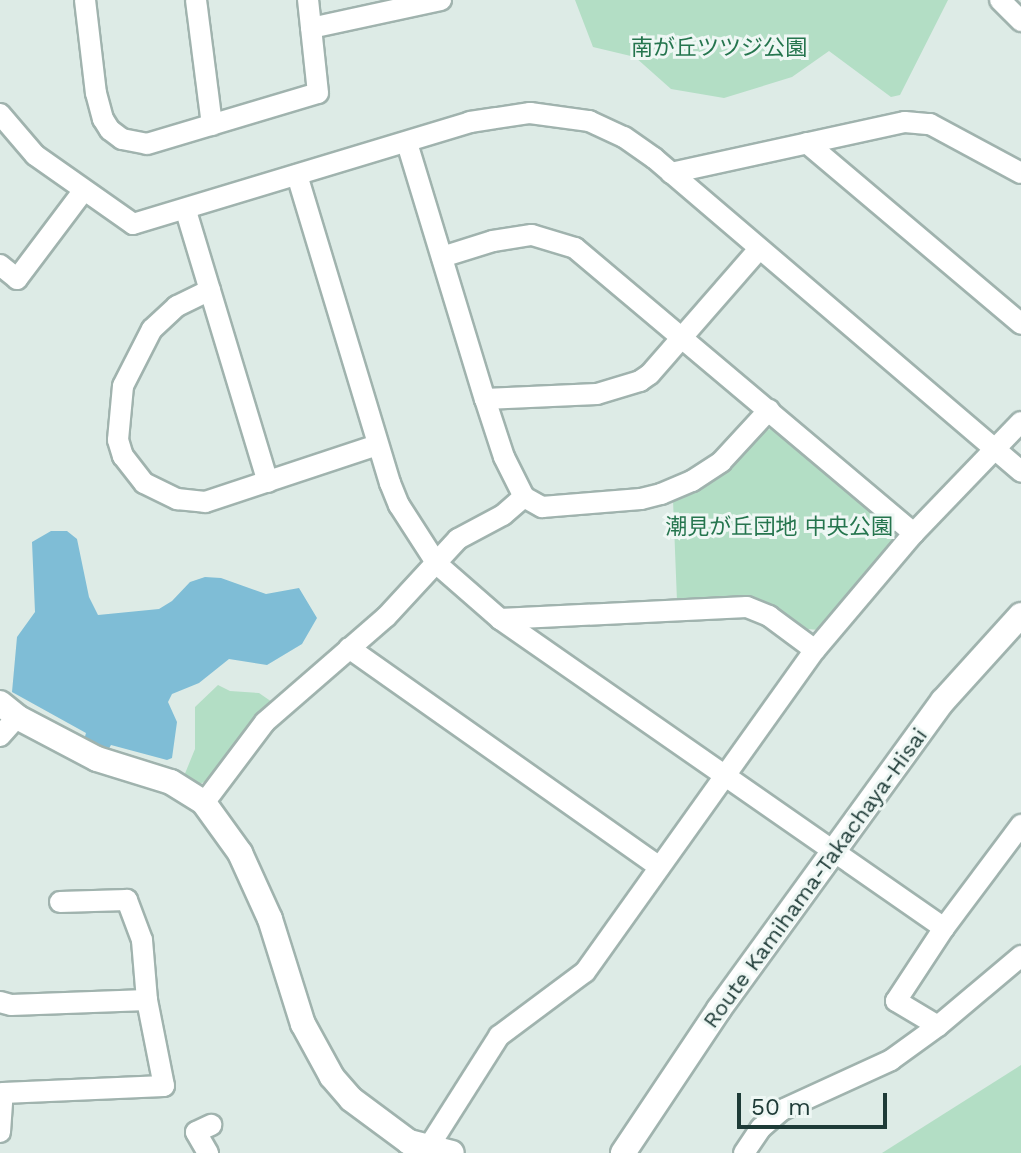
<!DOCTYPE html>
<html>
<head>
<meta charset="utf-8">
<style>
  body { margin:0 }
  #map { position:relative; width:1021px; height:1153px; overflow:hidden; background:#ddebe6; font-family:"Work Sans","Noto Sans JP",sans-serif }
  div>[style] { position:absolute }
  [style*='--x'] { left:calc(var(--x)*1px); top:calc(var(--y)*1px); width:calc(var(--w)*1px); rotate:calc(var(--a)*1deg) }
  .green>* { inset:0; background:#b3dec5 }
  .water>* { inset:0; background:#7fbdd6 }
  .roads { filter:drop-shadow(2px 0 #a0b3ae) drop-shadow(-2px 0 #a0b3ae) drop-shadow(0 2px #a0b3ae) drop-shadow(0 -2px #a0b3ae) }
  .street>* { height:20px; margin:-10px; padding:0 10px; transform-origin:10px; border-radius:10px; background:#fff }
  .secondary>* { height:24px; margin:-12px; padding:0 12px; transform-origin:12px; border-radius:12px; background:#fff }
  span { translate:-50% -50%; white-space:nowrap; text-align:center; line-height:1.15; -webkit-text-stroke:6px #eef7f4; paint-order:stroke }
  .park-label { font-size:22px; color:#25754e }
  .street-label { font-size:22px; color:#1e3b37 }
  .scale { position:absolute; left:737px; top:1093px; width:150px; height:36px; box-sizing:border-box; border:4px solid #1e3b37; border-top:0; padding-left:10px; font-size:24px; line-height:28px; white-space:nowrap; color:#1e3b37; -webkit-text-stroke:6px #eef7f4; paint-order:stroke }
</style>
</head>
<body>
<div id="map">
  <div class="green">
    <div style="clip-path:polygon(575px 0,948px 0,900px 95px,891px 97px,829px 51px,792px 77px,724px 98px,671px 89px,635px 57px,593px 47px)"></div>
    <div style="clip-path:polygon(774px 428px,895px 527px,896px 540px,820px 630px,807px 629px,751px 597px,677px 601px,673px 500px,719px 477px,763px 431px)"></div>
    <div style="clip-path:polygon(218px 685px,230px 691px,259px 693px,272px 702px,208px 780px,198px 785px,184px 776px,195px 749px,195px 707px)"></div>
    <div style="clip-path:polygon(1021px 1065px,1021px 1153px,882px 1153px)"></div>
  </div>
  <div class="water">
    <div style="clip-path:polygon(51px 531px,67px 531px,77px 539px,89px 597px,98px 615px,159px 609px,172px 601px,190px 582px,205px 577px,221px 578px,266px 594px,299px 588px,317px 618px,302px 644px,267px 665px,229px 659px,199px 683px,172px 694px,168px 702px,177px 722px,172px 758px,167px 760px,111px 745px,107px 752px,84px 740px,86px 733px,12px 692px,17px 637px,35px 612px,32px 542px)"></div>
  </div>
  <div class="roads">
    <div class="street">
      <div style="--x:85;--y:0;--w:94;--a:83.3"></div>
      <div style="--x:96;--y:93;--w:27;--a:75"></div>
      <div style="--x:103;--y:119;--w:13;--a:58"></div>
      <div style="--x:110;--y:130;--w:15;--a:37"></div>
      <div style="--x:122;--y:139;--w:25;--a:11"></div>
      <div style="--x:147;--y:144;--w:178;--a:-16.6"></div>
      <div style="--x:318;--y:93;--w:94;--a:-96.1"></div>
      <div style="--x:196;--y:0;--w:126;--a:82.7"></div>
      <div style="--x:1000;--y:0;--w:30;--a:45"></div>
      <div style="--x:311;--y:28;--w:133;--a:-12.2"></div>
      <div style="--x:0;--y:114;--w:54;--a:49.5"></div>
      <div style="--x:35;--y:155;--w:120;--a:35.1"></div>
      <div style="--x:133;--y:224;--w:352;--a:-16.8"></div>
      <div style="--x:470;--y:122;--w:61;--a:-8.5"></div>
      <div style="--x:530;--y:113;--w:60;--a:7.7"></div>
      <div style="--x:589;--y:121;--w:38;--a:25"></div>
      <div style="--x:624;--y:137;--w:37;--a:35"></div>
      <div style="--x:654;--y:158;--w:483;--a:40.5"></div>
      <div style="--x:407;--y:143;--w:268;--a:73.1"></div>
      <div style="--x:485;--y:399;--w:61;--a:71.9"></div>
      <div style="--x:504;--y:457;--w:45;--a:63.4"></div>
      <div style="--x:524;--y:497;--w:21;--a:29"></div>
      <div style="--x:542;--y:507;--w:99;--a:-4.6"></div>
      <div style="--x:641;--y:499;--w:21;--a:-14"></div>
      <div style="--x:661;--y:494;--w:34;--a:-23"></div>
      <div style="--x:692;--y:481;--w:35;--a:-33"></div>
      <div style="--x:721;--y:462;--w:71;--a:-47.3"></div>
      <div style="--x:807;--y:143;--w:280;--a:40.2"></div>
      <div style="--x:671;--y:173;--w:239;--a:-12.3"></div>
      <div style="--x:905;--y:122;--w:25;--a:5"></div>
      <div style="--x:930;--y:124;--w:103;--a:28.3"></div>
      <div style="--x:297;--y:175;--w:322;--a:73.2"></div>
      <div style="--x:390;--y:483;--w:24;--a:68"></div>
      <div style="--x:399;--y:505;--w:70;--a:57.2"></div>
      <div style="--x:437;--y:564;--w:84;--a:41.1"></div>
      <div style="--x:500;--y:619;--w:541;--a:34.84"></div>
      <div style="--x:186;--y:211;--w:283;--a:73.2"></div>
      <div style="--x:442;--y:257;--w:53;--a:-17.4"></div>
      <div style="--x:493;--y:241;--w:39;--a:-9"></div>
      <div style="--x:532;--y:235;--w:45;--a:16.8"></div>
      <div style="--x:575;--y:248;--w:443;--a:40.1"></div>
      <div style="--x:0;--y:265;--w:22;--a:39"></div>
      <div style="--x:17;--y:279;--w:111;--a:-53"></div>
      <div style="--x:210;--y:290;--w:37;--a:154"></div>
      <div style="--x:177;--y:306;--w:34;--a:137"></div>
      <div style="--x:152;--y:329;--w:64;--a:117"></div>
      <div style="--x:123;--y:386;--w:54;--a:95.3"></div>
      <div style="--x:118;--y:440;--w:17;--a:73"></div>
      <div style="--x:123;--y:456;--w:34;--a:52"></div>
      <div style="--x:144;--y:483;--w:37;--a:26"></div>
      <div style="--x:177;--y:499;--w:28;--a:6"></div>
      <div style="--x:205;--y:502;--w:181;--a:-18.3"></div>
      <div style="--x:485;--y:399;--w:112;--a:-2.6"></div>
      <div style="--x:597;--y:394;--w:45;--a:-16.8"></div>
      <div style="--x:640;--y:381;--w:12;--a:-35"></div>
      <div style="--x:650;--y:374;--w:166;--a:-48.9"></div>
      <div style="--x:500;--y:619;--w:247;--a:-2.8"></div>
      <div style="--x:747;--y:607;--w:24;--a:22"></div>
      <div style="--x:769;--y:616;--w:57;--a:36.5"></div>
      <div style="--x:349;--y:648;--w:380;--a:35.2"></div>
      <div style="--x:0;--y:736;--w:25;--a:-48"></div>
      <div style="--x:204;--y:803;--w:101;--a:-53"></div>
      <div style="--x:265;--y:722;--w:160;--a:-41"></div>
      <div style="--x:386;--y:617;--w:106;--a:-47.3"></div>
      <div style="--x:458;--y:539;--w:51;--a:-28.1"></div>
      <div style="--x:503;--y:515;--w:28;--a:-41"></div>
      <div style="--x:0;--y:1002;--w:11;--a:15"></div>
      <div style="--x:11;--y:1005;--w:136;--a:-2.1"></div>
      <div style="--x:147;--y:1000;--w:60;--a:-94.8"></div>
      <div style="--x:142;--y:940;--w:43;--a:-110.6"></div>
      <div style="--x:127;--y:900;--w:67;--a:178.3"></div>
      <div style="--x:938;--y:1026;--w:49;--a:-149.2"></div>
      <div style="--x:896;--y:1001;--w:87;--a:-56.7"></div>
      <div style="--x:944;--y:928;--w:129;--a:-53.2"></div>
      <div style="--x:0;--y:1132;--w:39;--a:-86"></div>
      <div style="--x:3;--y:1093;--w:161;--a:-2.5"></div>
      <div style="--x:164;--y:1086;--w:88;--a:-101.2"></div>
      <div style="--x:428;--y:1148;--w:133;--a:-57.6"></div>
      <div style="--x:499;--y:1036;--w:107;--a:-36.7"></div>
      <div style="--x:585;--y:972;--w:396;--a:-54.5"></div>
      <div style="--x:815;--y:650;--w:153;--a:-49.8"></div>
      <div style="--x:914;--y:533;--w:154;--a:-46.1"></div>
      <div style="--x:208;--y:1153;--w:24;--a:-120"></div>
      <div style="--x:196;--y:1132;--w:17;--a:-25"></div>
      <div style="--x:744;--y:1153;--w:30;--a:-56"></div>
      <div style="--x:761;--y:1128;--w:28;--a:-41"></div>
      <div style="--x:782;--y:1110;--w:120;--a:-24.6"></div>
      <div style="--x:891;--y:1060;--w:58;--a:-35.9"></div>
      <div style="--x:938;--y:1026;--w:109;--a:-40.1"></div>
    </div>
    <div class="secondary">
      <div style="--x:0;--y:703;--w:22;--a:39"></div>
      <div style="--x:17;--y:717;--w:90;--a:27.7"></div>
      <div style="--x:97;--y:759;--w:77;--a:17.3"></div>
      <div style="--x:171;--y:782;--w:39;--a:32"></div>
      <div style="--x:204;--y:803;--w:62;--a:54.2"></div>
      <div style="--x:240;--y:853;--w:72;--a:65.6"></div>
      <div style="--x:270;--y:919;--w:110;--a:72.6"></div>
      <div style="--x:303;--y:1024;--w:60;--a:61.3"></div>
      <div style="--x:332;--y:1077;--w:29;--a:49"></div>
      <div style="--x:351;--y:1099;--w:72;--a:36.6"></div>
      <div style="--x:409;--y:1142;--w:44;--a:14.3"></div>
      <div style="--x:623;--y:1153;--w:173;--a:-56.3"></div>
      <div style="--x:719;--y:1009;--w:381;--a:-54"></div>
      <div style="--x:943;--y:701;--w:116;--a:-47.8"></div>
    </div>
  </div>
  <div class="park-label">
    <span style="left:719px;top:48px">南が丘ツツジ公園</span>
    <span style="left:779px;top:527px">潮見が丘団地 中央公園</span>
  </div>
  <div class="street-label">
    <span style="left:815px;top:878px;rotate:-54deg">Route Kamihama-Takachaya-Hisai</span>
  </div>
  <div class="scale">50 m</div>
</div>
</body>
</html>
